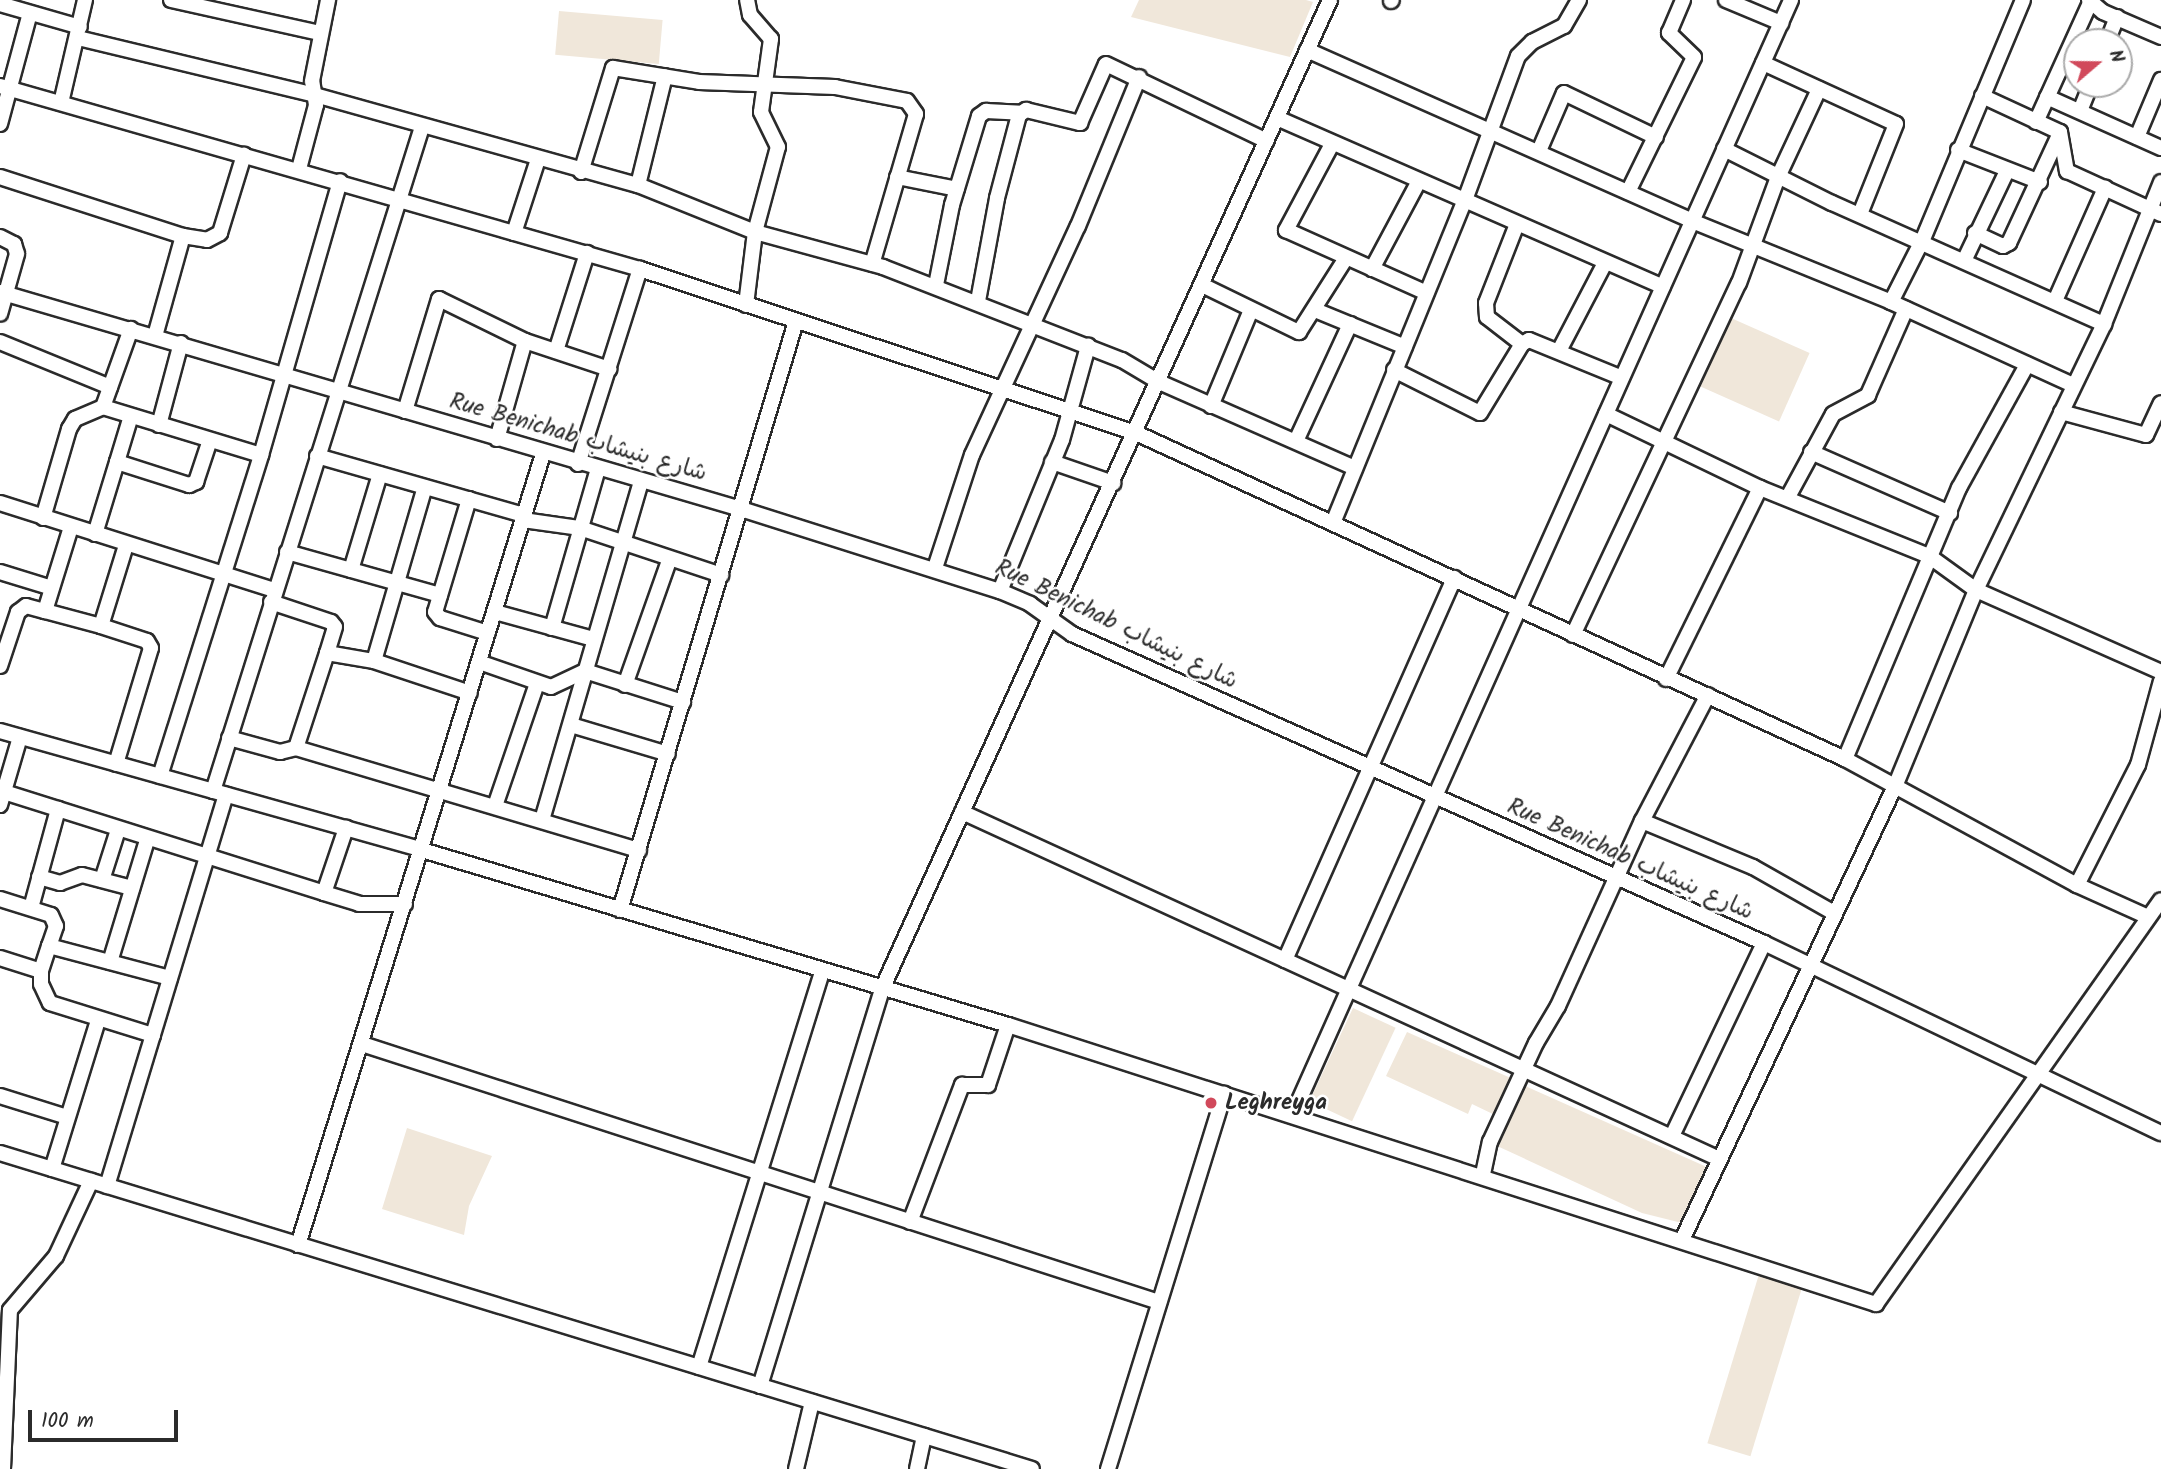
<!DOCTYPE html>
<html>
<head>
<meta charset="utf-8">
<style>
  body { margin:0 }
  #map { position:relative; width:2161px; height:1469px; overflow:hidden; background:#fff; font-family:Kalam,"Playpen Sans Arabic",sans-serif }
  div>[style] { position:absolute }
  [style*='--x'] { left:calc(var(--x)*1px); top:calc(var(--y)*1px); width:calc(var(--w)*1px); rotate:calc(var(--a)*1deg) }
  .built>* { inset:0; background:#f0e7da; transform-origin:0 0 }
  .roads { filter:drop-shadow(2px 0 #2b2b2b) drop-shadow(-2px 0 #2b2b2b) drop-shadow(0 2px #2b2b2b) drop-shadow(0 -2px #2b2b2b) }
  .minor>* { height:14px; margin:-7px; padding:0 7px; transform-origin:7px; border-radius:7px; background:#fff }
  .dots>* { width:19px; height:19px; translate:-50% -50%; box-sizing:border-box; border:4px solid #fff; border-radius:50% }
  span { translate:-50% -50%; white-space:nowrap; text-align:center; line-height:1.15; -webkit-text-stroke:5px #fff; paint-order:stroke }
  .street-label { font-size:23px; color:#2b2b2b }
  .poi-label { font-size:23px; color:#2b2b2b; font-weight:700 }
  .left { translate:0 -50%; text-align:left }
  .north { position:absolute; left:2063px; top:28px; width:70px; height:70px; box-sizing:border-box; background:#fff; border:2px solid #aaa; border-radius:50%; rotate:70deg; font-size:19px; font-weight:700; line-height:28px; text-align:center; color:#2b2b2b }
  .north::after { content:''; display:block; margin:auto; width:24px; height:32px; background:#d1495b; clip-path:polygon(50% 0,100% 100%,50% 72%,0 100%) }
  .scale { position:absolute; left:28px; top:1410px; width:150px; height:32px; box-sizing:border-box; border:4px solid #2b2b2b; border-top:0; padding-left:9px; font-size:21px; line-height:24px; white-space:nowrap; color:#2b2b2b; -webkit-text-stroke:5px #fff; paint-order:stroke }
</style>
</head>
<body>
<div id="map">
  <div class="built">
    <div style="clip-path:polygon(1139px 0,1306px 0,1313px 2px,1290px 57px,1131px 17px)"></div>
    <div style="left:559px;top:11px;width:104px;height:44px;rotate:5deg"></div>
    <div style="left:1731px;top:318px;width:86px;height:75px;rotate:24deg"></div>
    <div style="left:1353px;top:1008px;width:47px;height:103px;rotate:25deg"></div>
    <div style="clip-path:polygon(1407px 1032px,1513px 1079px,1497px 1116px,1472px 1104px,1468px 1114px,1386px 1076px)"></div>
    <div style="clip-path:polygon(1523px 1085px,1709px 1168px,1686px 1224px,1642px 1213px,1495px 1145px)"></div>
    <div style="clip-path:polygon(407px 1128px,492px 1156px,469px 1206px,464px 1235px,382px 1209px)"></div>
    <div style="left:1760px;top:1271px;width:45px;height:180px;rotate:17deg"></div>
  </div>
  <div class="roads">
    <div class="minor">
      <div style="--x:171;--y:0;--w:153;--a:12.5"></div>
      <div style="--x:1726;--y:0;--w:60;--a:22.7"></div>
      <div style="--x:2089;--y:0;--w:18;--a:41"></div>
      <div style="--x:2103;--y:12;--w:63;--a:23.3"></div>
      <div style="--x:1391;--y:1;--w:1;--a:-45"></div>
      <div style="--x:0;--y:4;--w:83;--a:16"></div>
      <div style="--x:78;--y:38;--w:244;--a:13.5"></div>
      <div style="--x:315;--y:95;--w:335;--a:15.6"></div>
      <div style="--x:638;--y:185;--w:126;--a:21.9"></div>
      <div style="--x:755;--y:232;--w:133;--a:15.3"></div>
      <div style="--x:883;--y:267;--w:256;--a:21.3"></div>
      <div style="--x:1122;--y:360;--w:43;--a:30.7"></div>
      <div style="--x:1159;--y:382;--w:214;--a:23.7"></div>
      <div style="--x:2107;--y:42;--w:27;--a:-68"></div>
      <div style="--x:1307;--y:50;--w:421;--a:23.9"></div>
      <div style="--x:1692;--y:221;--w:215;--a:22.1"></div>
      <div style="--x:1891;--y:302;--w:200;--a:24.5"></div>
      <div style="--x:1763;--y:63;--w:146;--a:24.6"></div>
      <div style="--x:1896;--y:124;--w:97;--a:111.8"></div>
      <div style="--x:0;--y:86;--w:666;--a:15.96"></div>
      <div style="--x:640;--y:269;--w:522;--a:18.3"></div>
      <div style="--x:1136;--y:433;--w:780;--a:24.69"></div>
      <div style="--x:1845;--y:759;--w:264;--a:28.5"></div>
      <div style="--x:2077;--y:885;--w:78;--a:24.3"></div>
      <div style="--x:1982;--y:96;--w:86;--a:24.8"></div>
      <div style="--x:2060;--y:132;--w:40;--a:80"></div>
      <div style="--x:2067;--y:171;--w:103;--a:24.6"></div>
      <div style="--x:2047;--y:97;--w:125;--a:24.1"></div>
      <div style="--x:61;--y:103;--w:106;--a:-76.9"></div>
      <div style="--x:2080;--y:111;--w:29;--a:-68"></div>
      <div style="--x:1277;--y:118;--w:421;--a:23.6"></div>
      <div style="--x:2036;--y:122;--w:133;--a:-65.6"></div>
      <div style="--x:0;--y:124;--w:115;--a:-74.9"></div>
      <div style="--x:2137;--y:137;--w:62;--a:-67.2"></div>
      <div style="--x:1332;--y:144;--w:98;--a:118.1"></div>
      <div style="--x:1286;--y:230;--w:154;--a:24.1"></div>
      <div style="--x:1724;--y:149;--w:121;--a:26.6"></div>
      <div style="--x:1832;--y:203;--w:298;--a:24"></div>
      <div style="--x:1958;--y:150;--w:88;--a:21.3"></div>
      <div style="--x:1539;--y:151;--w:63;--a:-66.7"></div>
      <div style="--x:1564;--y:93;--w:102;--a:25.6"></div>
      <div style="--x:299;--y:169;--w:66;--a:-75.1"></div>
      <div style="--x:316;--y:105;--w:24;--a:-99"></div>
      <div style="--x:312;--y:81;--w:83;--a:-78.8"></div>
      <div style="--x:581;--y:172;--w:109;--a:-72.9"></div>
      <div style="--x:613;--y:68;--w:87;--a:9.2"></div>
      <div style="--x:699;--y:82;--w:136;--a:2.1"></div>
      <div style="--x:835;--y:87;--w:73;--a:11"></div>
      <div style="--x:907;--y:101;--w:16;--a:55"></div>
      <div style="--x:916;--y:114;--w:156;--a:106.3"></div>
      <div style="--x:0;--y:177;--w:192;--a:17.9"></div>
      <div style="--x:183;--y:236;--w:24;--a:9"></div>
      <div style="--x:207;--y:240;--w:15;--a:-28"></div>
      <div style="--x:220;--y:233;--w:82;--a:-72.9"></div>
      <div style="--x:897;--y:177;--w:61;--a:11.3"></div>
      <div style="--x:638;--y:185;--w:112;--a:-76.1"></div>
      <div style="--x:1628;--y:192;--w:150;--a:-63.9"></div>
      <div style="--x:1694;--y:57;--w:35;--a:-136"></div>
      <div style="--x:1669;--y:33;--w:36;--a:-67"></div>
      <div style="--x:1517;--y:224;--w:85;--a:111.4"></div>
      <div style="--x:1486;--y:303;--w:14;--a:86"></div>
      <div style="--x:1487;--y:317;--w:44;--a:37.6"></div>
      <div style="--x:514;--y:233;--w:78;--a:-72"></div>
      <div style="--x:1975;--y:233;--w:31;--a:25"></div>
      <div style="--x:2003;--y:246;--w:7;--a:-27"></div>
      <div style="--x:2009;--y:243;--w:121;--a:-65.1"></div>
      <div style="--x:0;--y:237;--w:16;--a:27"></div>
      <div style="--x:14;--y:244;--w:10;--a:73"></div>
      <div style="--x:17;--y:254;--w:62;--a:105.8"></div>
      <div style="--x:1964;--y:261;--w:100;--a:-64.5"></div>
      <div style="--x:1372;--y:269;--w:100;--a:-61.9"></div>
      <div style="--x:936;--y:285;--w:82;--a:-78.7"></div>
      <div style="--x:952;--y:205;--w:93;--a:-73.1"></div>
      <div style="--x:979;--y:116;--w:9;--a:-36"></div>
      <div style="--x:986;--y:111;--w:35;--a:3"></div>
      <div style="--x:1202;--y:285;--w:108;--a:25.9"></div>
      <div style="--x:1299;--y:332;--w:88;--a:-57.6"></div>
      <div style="--x:0;--y:292;--w:772;--a:16.32"></div>
      <div style="--x:741;--y:509;--w:272;--a:17.6"></div>
      <div style="--x:1000;--y:591;--w:33;--a:23"></div>
      <div style="--x:1030;--y:604;--w:52;--a:35.5"></div>
      <div style="--x:1072;--y:634;--w:758;--a:24.06"></div>
      <div style="--x:1764;--y:943;--w:440;--a:25.6"></div>
      <div style="--x:978;--y:301;--w:105;--a:-79.5"></div>
      <div style="--x:997;--y:198;--w:86;--a:-75.2"></div>
      <div style="--x:1019;--y:115;--w:9;--a:-36"></div>
      <div style="--x:1026;--y:110;--w:56;--a:13.5"></div>
      <div style="--x:1080;--y:123;--w:64;--a:-66.2"></div>
      <div style="--x:1106;--y:64;--w:178;--a:25.6"></div>
      <div style="--x:2055;--y:301;--w:124;--a:-66.1"></div>
      <div style="--x:1891;--y:302;--w:71;--a:-63.1"></div>
      <div style="--x:1923;--y:239;--w:259;--a:-67.3"></div>
      <div style="--x:746;--y:305;--w:74;--a:-83"></div>
      <div style="--x:755;--y:232;--w:88;--a:-74.9"></div>
      <div style="--x:778;--y:147;--w:39;--a:-116"></div>
      <div style="--x:761;--y:112;--w:74;--a:-82.2"></div>
      <div style="--x:771;--y:39;--w:32;--a:-131"></div>
      <div style="--x:750;--y:15;--w:15;--a:-101"></div>
      <div style="--x:1315;--y:310;--w:97;--a:22.3"></div>
      <div style="--x:155;--y:336;--w:104;--a:-74.4"></div>
      <div style="--x:0;--y:342;--w:119;--a:22.2"></div>
      <div style="--x:1560;--y:349;--w:97;--a:-62.4"></div>
      <div style="--x:556;--y:351;--w:103;--a:-72.4"></div>
      <div style="--x:1394;--y:370;--w:96;--a:26.6"></div>
      <div style="--x:1480;--y:413;--w:81;--a:-58.7"></div>
      <div style="--x:1522;--y:344;--w:8;--a:-30"></div>
      <div style="--x:1529;--y:340;--w:100;--a:22.2"></div>
      <div style="--x:1211;--y:406;--w:104;--a:-67.4"></div>
      <div style="--x:103;--y:407;--w:165;--a:16.9"></div>
      <div style="--x:405;--y:411;--w:117;--a:-73.1"></div>
      <div style="--x:439;--y:299;--w:96;--a:26"></div>
      <div style="--x:525;--y:341;--w:89;--a:18.4"></div>
      <div style="--x:2061;--y:412;--w:88;--a:15.1"></div>
      <div style="--x:2146;--y:435;--w:35;--a:-65"></div>
      <div style="--x:1606;--y:414;--w:171;--a:25.7"></div>
      <div style="--x:1760;--y:488;--w:182;--a:21.9"></div>
      <div style="--x:1929;--y:556;--w:58;--a:35.9"></div>
      <div style="--x:1976;--y:590;--w:202;--a:23.9"></div>
      <div style="--x:159;--y:425;--w:85;--a:-75"></div>
      <div style="--x:497;--y:439;--w:102;--a:-74.1"></div>
      <div style="--x:1296;--y:441;--w:129;--a:-65.2"></div>
      <div style="--x:1811;--y:452;--w:152;--a:23.7"></div>
      <div style="--x:317;--y:456;--w:215;--a:15.9"></div>
      <div style="--x:117;--y:462;--w:48;--a:-73.1"></div>
      <div style="--x:1052;--y:462;--w:65;--a:19"></div>
      <div style="--x:578;--y:464;--w:205;--a:-72.4"></div>
      <div style="--x:1788;--y:497;--w:94;--a:-61.5"></div>
      <div style="--x:1833;--y:414;--w:40;--a:-28"></div>
      <div style="--x:1868;--y:395;--w:94;--a:-66.2"></div>
      <div style="--x:469;--y:499;--w:118;--a:106.7"></div>
      <div style="--x:435;--y:612;--w:8;--a:50"></div>
      <div style="--x:440;--y:618;--w:50;--a:17.4"></div>
      <div style="--x:0;--y:503;--w:288;--a:17.6"></div>
      <div style="--x:43;--y:518;--w:93;--a:-73.7"></div>
      <div style="--x:69;--y:429;--w:12;--a:-59"></div>
      <div style="--x:75;--y:419;--w:30;--a:-23"></div>
      <div style="--x:103;--y:407;--w:83;--a:-70.3"></div>
      <div style="--x:523;--y:520;--w:58;--a:8"></div>
      <div style="--x:580;--y:528;--w:149;--a:18.4"></div>
      <div style="--x:1333;--y:523;--w:349;--a:-67.8"></div>
      <div style="--x:1465;--y:200;--w:153;--a:-69.8"></div>
      <div style="--x:1518;--y:56;--w:20;--a:-45"></div>
      <div style="--x:1532;--y:42;--w:36;--a:-27"></div>
      <div style="--x:1564;--y:26;--w:30;--a:-60"></div>
      <div style="--x:95;--y:534;--w:75;--a:-73"></div>
      <div style="--x:117;--y:462;--w:76;--a:17.7"></div>
      <div style="--x:189;--y:485;--w:8;--a:-23"></div>
      <div style="--x:196;--y:482;--w:44;--a:-71.6"></div>
      <div style="--x:287;--y:552;--w:159;--a:15.7"></div>
      <div style="--x:935;--y:568;--w:119;--a:-71.9"></div>
      <div style="--x:972;--y:455;--w:252;--a:-65.2"></div>
      <div style="--x:1078;--y:226;--w:161;--a:-67.7"></div>
      <div style="--x:351;--y:570;--w:100;--a:-73.2"></div>
      <div style="--x:0;--y:572;--w:54;--a:17.1"></div>
      <div style="--x:1000;--y:591;--w:163;--a:-67.7"></div>
      <div style="--x:1062;--y:440;--w:98;--a:-74.5"></div>
      <div style="--x:271;--y:602;--w:63;--a:18.4"></div>
      <div style="--x:331;--y:622;--w:6;--a:51"></div>
      <div style="--x:335;--y:627;--w:27;--a:107"></div>
      <div style="--x:45;--y:611;--w:58;--a:15"></div>
      <div style="--x:101;--y:626;--w:85;--a:-72.8"></div>
      <div style="--x:495;--y:612;--w:103;--a:15.3"></div>
      <div style="--x:101;--y:626;--w:48;--a:18.1"></div>
      <div style="--x:147;--y:641;--w:8;--a:60"></div>
      <div style="--x:151;--y:648;--w:121;--a:106.8"></div>
      <div style="--x:552;--y:628;--w:166;--a:-73.9"></div>
      <div style="--x:1573;--y:635;--w:389;--a:-64.8"></div>
      <div style="--x:1739;--y:283;--w:113;--a:-69.8"></div>
      <div style="--x:1778;--y:177;--w:97;--a:-65"></div>
      <div style="--x:374;--y:661;--w:181;--a:-73.7"></div>
      <div style="--x:479;--y:662;--w:76;--a:19.1"></div>
      <div style="--x:551;--y:687;--w:38;--a:-25"></div>
      <div style="--x:585;--y:671;--w:103;--a:17.6"></div>
      <div style="--x:0;--y:666;--w:57;--a:-71.6"></div>
      <div style="--x:18;--y:612;--w:10;--a:-37"></div>
      <div style="--x:26;--y:606;--w:20;--a:15"></div>
      <div style="--x:45;--y:611;--w:88;--a:-72.8"></div>
      <div style="--x:1666;--y:679;--w:213;--a:-63.8"></div>
      <div style="--x:625;--y:685;--w:132;--a:-70.5"></div>
      <div style="--x:571;--y:725;--w:101;--a:16.6"></div>
      <div style="--x:0;--y:731;--w:438;--a:15.7"></div>
      <div style="--x:422;--y:850;--w:612;--a:16.63"></div>
      <div style="--x:1008;--y:1025;--w:912;--a:17.82"></div>
      <div style="--x:1876;--y:1304;--w:494;--a:-54.8"></div>
      <div style="--x:229;--y:738;--w:53;--a:15.4"></div>
      <div style="--x:280;--y:752;--w:16;--a:-14"></div>
      <div style="--x:296;--y:748;--w:100;--a:-71.9"></div>
      <div style="--x:327;--y:653;--w:48;--a:9.7"></div>
      <div style="--x:374;--y:661;--w:101;--a:18.4"></div>
      <div style="--x:296;--y:748;--w:358;--a:16.6"></div>
      <div style="--x:1845;--y:759;--w:294;--a:-67.2"></div>
      <div style="--x:1959;--y:488;--w:141;--a:-61.1"></div>
      <div style="--x:160;--y:776;--w:337;--a:-72.5"></div>
      <div style="--x:261;--y:455;--w:285;--a:-73.9"></div>
      <div style="--x:213;--y:791;--w:696;--a:-72.53"></div>
      <div style="--x:4;--y:792;--w:336;--a:17.5"></div>
      <div style="--x:324;--y:893;--w:69;--a:-71.3"></div>
      <div style="--x:0;--y:805;--w:71;--a:-73.6"></div>
      <div style="--x:495;--y:806;--w:130;--a:-71.1"></div>
      <div style="--x:962;--y:812;--w:831;--a:24.62"></div>
      <div style="--x:542;--y:820;--w:353;--a:-73.7"></div>
      <div style="--x:1642;--y:821;--w:120;--a:22.5"></div>
      <div style="--x:1753;--y:867;--w:93;--a:29.6"></div>
      <div style="--x:39;--y:877;--w:22;--a:16"></div>
      <div style="--x:60;--y:883;--w:23;--a:-20"></div>
      <div style="--x:82;--y:875;--w:52;--a:14.6"></div>
      <div style="--x:102;--y:880;--w:52;--a:-72.3"></div>
      <div style="--x:2077;--y:885;--w:135;--a:-63.1"></div>
      <div style="--x:2138;--y:765;--w:87;--a:-74.7"></div>
      <div style="--x:324;--y:893;--w:37;--a:17"></div>
      <div style="--x:359;--y:904;--w:46;--a:0"></div>
      <div style="--x:0;--y:899;--w:53;--a:17.4"></div>
      <div style="--x:51;--y:915;--w:12;--a:66"></div>
      <div style="--x:56;--y:926;--w:21;--a:109"></div>
      <div style="--x:49;--y:946;--w:125;--a:14.8"></div>
      <div style="--x:31;--y:908;--w:103;--a:-74.7"></div>
      <div style="--x:620;--y:910;--w:615;--a:-73.36"></div>
      <div style="--x:49;--y:946;--w:26;--a:108"></div>
      <div style="--x:41;--y:971;--w:13;--a:90"></div>
      <div style="--x:41;--y:984;--w:21;--a:65"></div>
      <div style="--x:50;--y:1003;--w:108;--a:17.3"></div>
      <div style="--x:0;--y:958;--w:43;--a:17.6"></div>
      <div style="--x:1285;--y:960;--w:418;--a:-66.1"></div>
      <div style="--x:110;--y:962;--w:127;--a:-73.1"></div>
      <div style="--x:362;--y:1044;--w:838;--a:17.94"></div>
      <div style="--x:0;--y:1096;--w:70;--a:17.4"></div>
      <div style="--x:1293;--y:1114;--w:1220;--a:-65.91"></div>
      <div style="--x:1672;--y:1136;--w:214;--a:-64.5"></div>
      <div style="--x:0;--y:1153;--w:1079;--a:17.02"></div>
      <div style="--x:52;--y:1169;--w:156;--a:-72.8"></div>
      <div style="--x:1483;--y:1174;--w:33;--a:-78"></div>
      <div style="--x:1490;--y:1142;--w:109;--a:-65.1"></div>
      <div style="--x:1536;--y:1043;--w:43;--a:-59.3"></div>
      <div style="--x:1558;--y:1006;--w:203;--a:-65.6"></div>
      <div style="--x:1642;--y:821;--w:142;--a:-62.4"></div>
      <div style="--x:107;--y:1186;--w:409;--a:-73.1"></div>
      <div style="--x:910;--y:1222;--w:147;--a:-69.2"></div>
      <div style="--x:962;--y:1085;--w:26;--a:0"></div>
      <div style="--x:988;--y:1085;--w:63;--a:-71.6"></div>
      <div style="--x:1682;--y:1240;--w:504;--a:-64.86"></div>
      <div style="--x:1896;--y:784;--w:210;--a:-67.6"></div>
      <div style="--x:1976;--y:590;--w:295;--a:-64.3"></div>
      <div style="--x:2104;--y:324;--w:153;--a:-68.1"></div>
      <div style="--x:298;--y:1245;--w:828;--a:-72.79"></div>
      <div style="--x:699;--y:1367;--w:415;--a:-72.7"></div>
      <div style="--x:760;--y:1386;--w:415;--a:-72.9"></div>
      <div style="--x:882;--y:989;--w:1086;--a:-65.63"></div>
      <div style="--x:3;--y:1469;--w:159;--a:-87.5"></div>
      <div style="--x:10;--y:1310;--w:71;--a:-49.6"></div>
      <div style="--x:56;--y:1256;--w:83;--a:-65"></div>
      <div style="--x:796;--y:1469;--w:69;--a:-76.6"></div>
      <div style="--x:917;--y:1469;--w:34;--a:-78"></div>
      <div style="--x:1108;--y:1469;--w:393;--a:-72.8"></div>
    </div>
  </div>
  <div class="dots">
    <div style="left:1211px;top:1103px;background:#d1495b"></div>
  </div>
  <div class="street-label">
    <span style="left:578px;top:438px;rotate:16deg">Rue Benichab شارع بنيشاب</span>
    <span style="left:1116px;top:625px;rotate:26deg">Rue Benichab شارع بنيشاب</span>
    <span style="left:1630px;top:860px;rotate:24deg">Rue Benichab شارع بنيشاب</span>
  </div>
  <div class="poi-label">
    <span class="left" style="left:1225px;top:1103px">Leghreyga</span>
  </div>
  <div class="north">N</div>
  <div class="scale">100 m</div>
</div>
</body>
</html>
